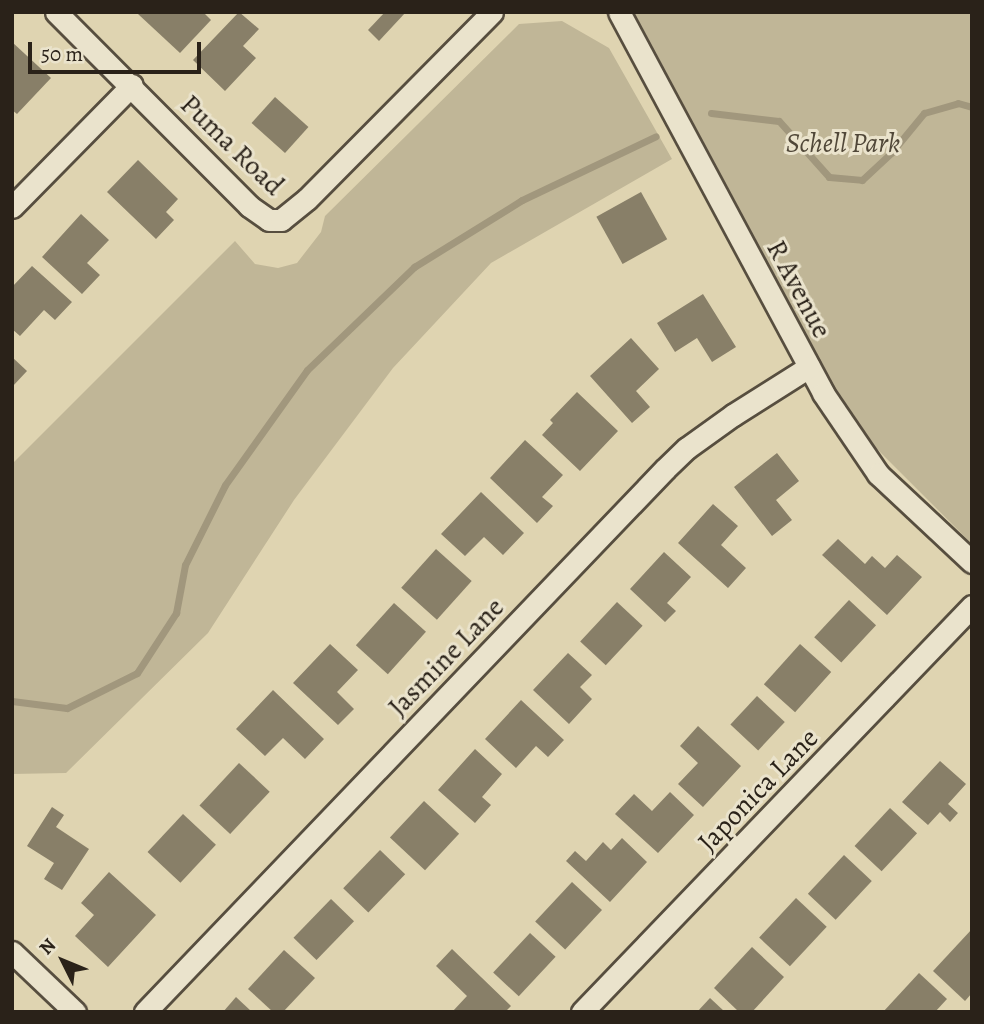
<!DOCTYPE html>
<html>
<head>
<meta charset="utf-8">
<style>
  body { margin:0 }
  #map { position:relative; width:984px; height:1024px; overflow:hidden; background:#dfd4b1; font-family:Alegreya,serif }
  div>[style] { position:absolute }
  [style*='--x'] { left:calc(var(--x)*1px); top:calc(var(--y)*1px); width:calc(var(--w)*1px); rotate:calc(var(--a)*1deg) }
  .green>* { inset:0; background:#c0b697 }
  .stream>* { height:7px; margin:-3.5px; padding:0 3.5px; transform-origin:3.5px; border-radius:3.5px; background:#a1977d }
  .building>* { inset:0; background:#887f68; transform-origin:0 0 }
  .roads { filter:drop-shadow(2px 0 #574e3f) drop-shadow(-2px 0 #574e3f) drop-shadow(0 2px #574e3f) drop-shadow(0 -2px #574e3f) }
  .street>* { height:21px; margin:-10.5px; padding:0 10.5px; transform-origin:10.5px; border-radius:10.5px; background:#eae3cc }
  span { translate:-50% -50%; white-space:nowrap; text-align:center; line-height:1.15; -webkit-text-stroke:6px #eae3cc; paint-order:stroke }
  .park-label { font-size:28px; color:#504738; font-style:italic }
  .street-label { font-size:28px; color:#2a2219 }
  .frame { position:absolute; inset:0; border:14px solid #2a2219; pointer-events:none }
  .north { position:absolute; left:28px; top:926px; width:70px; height:70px; -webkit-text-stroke:5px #eae3cc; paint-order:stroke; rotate:313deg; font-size:19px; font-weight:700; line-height:28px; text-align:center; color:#2a2219 }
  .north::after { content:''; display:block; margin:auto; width:24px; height:32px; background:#2a2219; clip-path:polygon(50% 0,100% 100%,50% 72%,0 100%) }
  .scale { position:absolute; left:28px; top:42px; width:173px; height:32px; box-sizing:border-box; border:4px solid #2a2219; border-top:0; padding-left:9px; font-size:21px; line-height:24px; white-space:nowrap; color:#2a2219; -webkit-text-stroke:5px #eae3cc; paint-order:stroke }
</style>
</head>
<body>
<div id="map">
  <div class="green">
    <div style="clip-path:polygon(628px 12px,972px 12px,972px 544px,853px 425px,835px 397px)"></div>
    <div style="clip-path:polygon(562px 21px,609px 48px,672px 159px,491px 263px,393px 368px,294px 500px,208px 633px,66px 773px,12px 774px,12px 464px,235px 241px,255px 264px,278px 268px,297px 263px,321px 232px,325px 216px,519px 24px)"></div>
  </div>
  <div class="stream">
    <div style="--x:711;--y:113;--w:68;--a:6.7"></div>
    <div style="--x:779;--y:121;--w:75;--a:48.2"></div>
    <div style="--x:829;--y:177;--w:33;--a:5"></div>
    <div style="--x:862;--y:180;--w:40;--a:-43"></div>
    <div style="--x:891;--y:153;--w:52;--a:-50.5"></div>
    <div style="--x:924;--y:113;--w:35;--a:-16"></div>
    <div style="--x:958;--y:103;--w:15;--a:16"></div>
    <div style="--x:12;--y:701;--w:55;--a:7.3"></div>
    <div style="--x:67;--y:708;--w:78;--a:-26.6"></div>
    <div style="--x:137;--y:673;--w:72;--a:-57"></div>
    <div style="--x:176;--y:613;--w:49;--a:-79.4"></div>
    <div style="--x:185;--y:565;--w:89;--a:-63.4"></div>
    <div style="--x:225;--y:485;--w:141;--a:-54.5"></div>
    <div style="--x:307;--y:370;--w:149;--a:-43.9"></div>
    <div style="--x:414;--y:267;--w:127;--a:-31.8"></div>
    <div style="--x:522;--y:200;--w:148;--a:-25.5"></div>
  </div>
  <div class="building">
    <div style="clip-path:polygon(140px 12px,203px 12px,211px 20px,180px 53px,138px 14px)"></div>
    <div style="clip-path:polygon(239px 12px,259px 29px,243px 46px,256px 58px,225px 91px,193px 60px)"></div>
    <div style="clip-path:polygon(385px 12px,406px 12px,379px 41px,368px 30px)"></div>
    <div style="clip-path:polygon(12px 42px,51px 78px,17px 114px,12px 110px)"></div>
    <div style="left:275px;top:97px;width:45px;height:35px;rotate:42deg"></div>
    <div style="clip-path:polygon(138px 160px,178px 199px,166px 212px,174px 220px,156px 239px,107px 192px)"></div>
    <div style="left:641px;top:192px;width:54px;height:51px;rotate:61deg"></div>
    <div style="clip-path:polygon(81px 214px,109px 240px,87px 263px,100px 275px,82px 294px,42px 257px)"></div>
    <div style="clip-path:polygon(32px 266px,72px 302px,55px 320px,44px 310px,20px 336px,12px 329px,12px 287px)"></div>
    <div style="clip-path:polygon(703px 294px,736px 347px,712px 362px,697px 338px,675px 352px,657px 323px)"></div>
    <div style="clip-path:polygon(631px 338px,659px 369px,636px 391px,650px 407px,632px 423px,590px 376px)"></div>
    <div style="clip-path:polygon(12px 357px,27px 371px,12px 387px)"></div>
    <div style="clip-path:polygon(577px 392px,618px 431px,580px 471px,542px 435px,553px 423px,550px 420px)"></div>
    <div style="clip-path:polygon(525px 440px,563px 475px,542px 497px,553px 506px,537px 523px,490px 478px)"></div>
    <div style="clip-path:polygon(777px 453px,799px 481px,776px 500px,792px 520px,772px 536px,734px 487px)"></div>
    <div style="clip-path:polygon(481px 492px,524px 533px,503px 555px,484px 537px,465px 556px,441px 534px)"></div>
    <div style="clip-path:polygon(713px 504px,738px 526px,721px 545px,746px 568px,728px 588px,678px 543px)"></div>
    <div style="clip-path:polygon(838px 539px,865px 564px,872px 556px,885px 568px,897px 555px,922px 577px,887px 615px,822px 555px)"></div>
    <div style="left:436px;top:549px;width:48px;height:52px;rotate:42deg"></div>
    <div style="clip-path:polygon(664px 552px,691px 577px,667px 603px,676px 611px,665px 622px,630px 589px)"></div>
    <div style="left:849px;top:600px;width:37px;height:51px;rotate:43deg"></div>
    <div style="left:617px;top:602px;width:35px;height:54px;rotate:43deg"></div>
    <div style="left:394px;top:603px;width:43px;height:57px;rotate:42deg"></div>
    <div style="clip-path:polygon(330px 644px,358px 670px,337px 692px,354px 709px,338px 725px,293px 683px)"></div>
    <div style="left:800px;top:644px;width:42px;height:54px;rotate:42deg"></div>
    <div style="clip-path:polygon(568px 653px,592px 675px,580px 687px,592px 699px,569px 724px,533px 690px)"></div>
    <div style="clip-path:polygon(273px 690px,324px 739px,305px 759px,283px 738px,265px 756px,236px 729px)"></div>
    <div style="left:757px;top:696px;width:38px;height:39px;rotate:43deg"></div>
    <div style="clip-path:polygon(521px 700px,564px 740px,548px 757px,536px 746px,516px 768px,485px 739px)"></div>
    <div style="clip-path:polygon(698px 726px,741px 766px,703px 807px,678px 784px,698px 763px,680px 746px)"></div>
    <div style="clip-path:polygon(475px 749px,502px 774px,482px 797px,491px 805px,475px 823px,438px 790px)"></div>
    <div style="clip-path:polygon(940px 761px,966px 784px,948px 804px,958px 813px,950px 822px,940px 812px,928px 825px,902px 802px)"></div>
    <div style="left:239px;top:763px;width:42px;height:58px;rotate:43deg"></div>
    <div style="clip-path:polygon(670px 792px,694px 815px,658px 853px,615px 814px,634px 794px,652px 811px)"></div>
    <div style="left:424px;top:801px;width:48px;height:50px;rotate:43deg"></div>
    <div style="clip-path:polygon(52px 807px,64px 815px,56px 827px,89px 849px,62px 890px,44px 879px,54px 863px,27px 846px)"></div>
    <div style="left:890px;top:808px;width:37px;height:52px;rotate:43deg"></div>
    <div style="left:183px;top:814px;width:45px;height:52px;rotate:43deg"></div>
    <div style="clip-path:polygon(622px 838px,647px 862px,610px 902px,566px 861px,575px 851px,586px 861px,603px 842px,611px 850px)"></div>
    <div style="left:380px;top:850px;width:35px;height:53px;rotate:44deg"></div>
    <div style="left:844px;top:855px;width:38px;height:53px;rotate:43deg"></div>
    <div style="clip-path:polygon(109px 872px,156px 915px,108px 967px,75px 936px,94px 915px,81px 903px)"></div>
    <div style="left:572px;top:882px;width:41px;height:54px;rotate:43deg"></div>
    <div style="left:796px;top:898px;width:42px;height:54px;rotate:43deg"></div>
    <div style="left:331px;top:899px;width:32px;height:54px;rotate:44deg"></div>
    <div style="clip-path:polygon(972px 929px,972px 993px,965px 1001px,933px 971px)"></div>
    <div style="left:530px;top:933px;width:35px;height:54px;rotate:43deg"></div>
    <div style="clip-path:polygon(752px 947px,784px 977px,752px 1012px,739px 1012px,714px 988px)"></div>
    <div style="clip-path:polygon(452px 949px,511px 1006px,505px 1012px,452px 1012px,467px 996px,436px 966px)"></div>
    <div style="clip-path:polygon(284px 950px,315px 978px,283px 1012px,273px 1012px,248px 989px)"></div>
    <div style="clip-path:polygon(919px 973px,947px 999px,935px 1012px,883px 1012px)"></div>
    <div style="clip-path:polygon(236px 997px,252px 1012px,223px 1012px)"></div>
    <div style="clip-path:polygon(710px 998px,725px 1012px,697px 1012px)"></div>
  </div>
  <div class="roads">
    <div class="street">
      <div style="--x:56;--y:12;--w:274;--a:45.1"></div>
      <div style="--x:249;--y:206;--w:24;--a:35"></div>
      <div style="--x:269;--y:220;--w:12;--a:0"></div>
      <div style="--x:281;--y:220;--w:33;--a:-39"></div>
      <div style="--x:307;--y:199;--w:263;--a:-45.3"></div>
      <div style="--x:619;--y:12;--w:432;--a:61.8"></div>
      <div style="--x:823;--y:393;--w:98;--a:55.8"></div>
      <div style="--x:878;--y:474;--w:129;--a:43.1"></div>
      <div style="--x:12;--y:207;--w:171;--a:-45.5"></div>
      <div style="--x:12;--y:952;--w:87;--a:43.6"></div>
      <div style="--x:145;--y:1012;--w:752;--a:-46.24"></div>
      <div style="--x:665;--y:469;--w:30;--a:-44"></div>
      <div style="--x:687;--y:448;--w:57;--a:-35.7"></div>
      <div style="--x:733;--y:415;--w:90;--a:-32.3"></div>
      <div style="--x:582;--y:1012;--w:563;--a:-46.15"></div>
    </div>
  </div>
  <div class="park-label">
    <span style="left:843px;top:143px">Schell Park</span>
  </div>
  <div class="street-label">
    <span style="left:232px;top:145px;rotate:44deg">Puma Road</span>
    <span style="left:799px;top:289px;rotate:62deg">R Avenue</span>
    <span style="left:446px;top:657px;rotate:-46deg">Jasmine Lane</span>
    <span style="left:758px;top:790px;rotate:-46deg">Japonica Lane</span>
  </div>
  <div class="frame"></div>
  <div class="north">N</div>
  <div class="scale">50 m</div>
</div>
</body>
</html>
